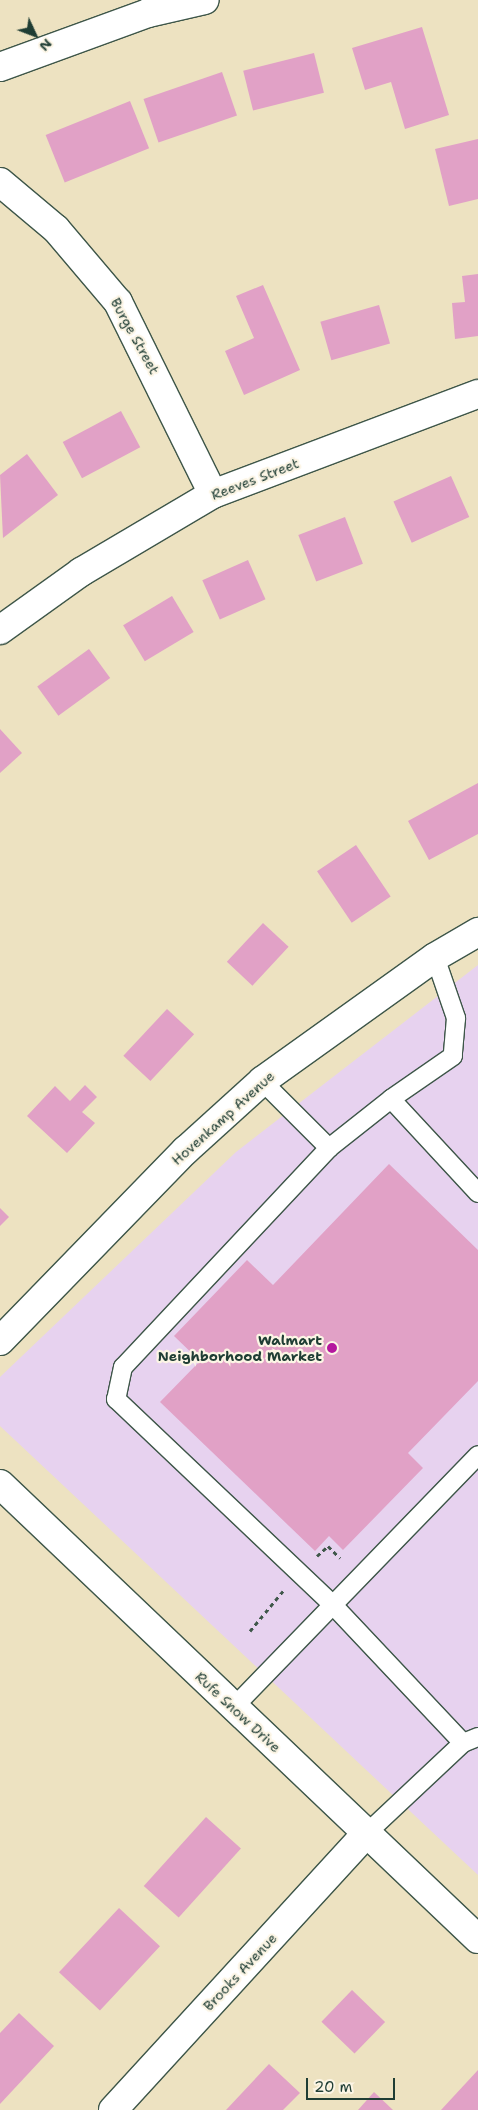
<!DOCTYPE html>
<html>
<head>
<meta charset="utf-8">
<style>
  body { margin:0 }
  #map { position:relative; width:478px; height:2110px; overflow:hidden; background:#ede2c1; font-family:"Shantell Sans",sans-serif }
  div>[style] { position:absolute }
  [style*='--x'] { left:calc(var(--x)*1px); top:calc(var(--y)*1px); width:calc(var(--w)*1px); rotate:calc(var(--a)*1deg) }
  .built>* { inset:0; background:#e7d2ef }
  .building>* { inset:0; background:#e1a1c6; transform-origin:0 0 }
  .path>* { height:3px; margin-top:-1.5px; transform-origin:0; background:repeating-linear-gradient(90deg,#3e5649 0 4px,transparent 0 8px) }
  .roads { filter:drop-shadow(1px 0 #3e5649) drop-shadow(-1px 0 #3e5649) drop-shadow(0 1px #3e5649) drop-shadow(0 -1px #3e5649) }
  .lane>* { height:18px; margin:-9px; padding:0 9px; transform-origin:9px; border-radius:9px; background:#fff }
  .street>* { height:28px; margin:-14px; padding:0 14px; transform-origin:14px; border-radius:14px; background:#fff }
  .secondary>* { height:28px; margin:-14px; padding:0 14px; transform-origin:14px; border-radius:14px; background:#fff }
  .dots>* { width:14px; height:14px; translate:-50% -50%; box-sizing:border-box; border:2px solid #fcf5e5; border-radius:50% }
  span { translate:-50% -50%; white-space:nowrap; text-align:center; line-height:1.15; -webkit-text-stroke:4.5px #fcf5e5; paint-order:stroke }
  .street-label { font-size:14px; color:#1f3d34 }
  .poi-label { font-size:14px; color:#1f3d34; font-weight:700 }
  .right { translate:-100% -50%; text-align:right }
  .north { position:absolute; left:10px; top:10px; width:50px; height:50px; -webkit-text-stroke:4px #fcf5e5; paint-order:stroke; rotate:133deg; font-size:14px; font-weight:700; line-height:20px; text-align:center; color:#1f3d34 }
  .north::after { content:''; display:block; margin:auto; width:18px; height:22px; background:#1f3d34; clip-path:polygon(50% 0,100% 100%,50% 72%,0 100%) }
  .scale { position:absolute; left:306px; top:2078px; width:89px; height:22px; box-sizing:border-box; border:2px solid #1f3d34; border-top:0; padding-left:6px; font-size:15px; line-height:18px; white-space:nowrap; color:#1f3d34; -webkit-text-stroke:4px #fcf5e5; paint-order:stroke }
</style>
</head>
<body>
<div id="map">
  <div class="built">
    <div style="clip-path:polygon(478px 965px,478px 1875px,0 1426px,0 1377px,236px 1152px)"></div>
  </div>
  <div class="building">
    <div style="clip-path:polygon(422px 27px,449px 115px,405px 129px,391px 82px,365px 90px,352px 48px)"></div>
    <div style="left:314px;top:53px;width:41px;height:73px;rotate:76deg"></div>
    <div style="left:222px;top:72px;width:46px;height:83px;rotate:71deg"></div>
    <div style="left:130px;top:101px;width:51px;height:91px;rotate:68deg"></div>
    <div style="clip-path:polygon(478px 139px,478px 199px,449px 206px,435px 149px)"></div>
    <div style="clip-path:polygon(478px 274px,478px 336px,455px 339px,452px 303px,465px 302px,462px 276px)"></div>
    <div style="clip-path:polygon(263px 285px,300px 370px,244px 395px,225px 351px,254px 338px,236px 296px)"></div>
    <div style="left:379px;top:305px;width:40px;height:61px;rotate:74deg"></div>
    <div style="left:121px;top:411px;width:41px;height:66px;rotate:62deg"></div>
    <div style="clip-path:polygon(27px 454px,58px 495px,3px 538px,0 475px)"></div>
    <div style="left:451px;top:476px;width:45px;height:63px;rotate:66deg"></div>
    <div style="left:345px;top:517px;width:50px;height:50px;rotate:69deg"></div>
    <div style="left:248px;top:560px;width:43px;height:50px;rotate:66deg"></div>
    <div style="left:172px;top:596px;width:42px;height:57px;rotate:59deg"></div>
    <div style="left:89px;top:649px;width:36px;height:64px;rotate:54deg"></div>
    <div style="clip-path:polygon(0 729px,22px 753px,0 773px)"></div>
    <div style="clip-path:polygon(478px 783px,478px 834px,429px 860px,408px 821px)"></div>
    <div style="left:356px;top:845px;width:62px;height:47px;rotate:56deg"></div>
    <div style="left:263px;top:923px;width:35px;height:53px;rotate:43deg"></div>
    <div style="left:167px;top:1009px;width:37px;height:64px;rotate:43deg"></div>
    <div style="clip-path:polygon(85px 1085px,97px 1097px,82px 1112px,95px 1123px,67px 1153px,27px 1116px,55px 1086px,70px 1101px)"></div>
    <div style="clip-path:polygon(389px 1164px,478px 1250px,478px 1381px,408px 1453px,423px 1468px,343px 1550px,329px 1536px,315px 1551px,160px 1402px,200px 1361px,174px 1336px,247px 1260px,273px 1285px)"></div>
    <div style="clip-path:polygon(0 1208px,9px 1217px,0 1226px)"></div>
    <div style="left:206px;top:1817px;width:47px;height:93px;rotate:42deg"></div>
    <div style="left:119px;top:1908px;width:56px;height:88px;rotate:43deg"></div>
    <div style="left:352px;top:1990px;width:46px;height:44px;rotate:44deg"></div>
    <div style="clip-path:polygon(19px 2013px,54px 2046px,0 2104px,0 2033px)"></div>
    <div style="clip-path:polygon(269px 2064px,300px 2093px,283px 2110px,226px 2110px)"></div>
    <div style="clip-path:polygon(478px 2070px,478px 2110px,441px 2110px)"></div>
    <div style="clip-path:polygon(374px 2092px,393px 2110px,358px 2110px)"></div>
  </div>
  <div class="path">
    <div style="--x:317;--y:1556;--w:15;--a:-42"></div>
    <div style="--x:328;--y:1546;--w:17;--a:45"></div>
    <div style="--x:250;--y:1631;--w:52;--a:-50.5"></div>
  </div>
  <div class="roads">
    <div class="lane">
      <div style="--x:435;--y:957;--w:65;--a:71"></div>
      <div style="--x:456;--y:1018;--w:38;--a:95"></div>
      <div style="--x:453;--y:1056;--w:75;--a:145.3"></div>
      <div style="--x:391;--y:1099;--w:128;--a:47.2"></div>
      <div style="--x:262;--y:1081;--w:95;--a:45"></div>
      <div style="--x:329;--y:1148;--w:79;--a:-38.3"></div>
      <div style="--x:329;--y:1148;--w:301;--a:133.2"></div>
      <div style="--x:123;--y:1367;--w:33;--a:102"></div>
      <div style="--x:116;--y:1399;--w:298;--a:43.5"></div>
      <div style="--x:332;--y:1604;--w:191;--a:46.7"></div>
      <div style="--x:233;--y:1708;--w:352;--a:-45.9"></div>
      <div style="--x:367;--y:1833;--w:132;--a:-43.2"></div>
      <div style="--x:463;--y:1743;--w:16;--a:-22"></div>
    </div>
    <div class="street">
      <div style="--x:0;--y:67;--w:158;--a:-20"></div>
      <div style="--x:148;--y:13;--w:58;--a:-12.8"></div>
      <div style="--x:0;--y:182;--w:73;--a:40"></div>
      <div style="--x:56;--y:229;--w:96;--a:49.7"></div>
      <div style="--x:118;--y:302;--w:214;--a:63.7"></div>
      <div style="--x:0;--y:630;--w:100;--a:-35.6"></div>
      <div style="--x:81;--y:572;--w:153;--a:-30.6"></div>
      <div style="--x:213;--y:494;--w:283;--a:-20.7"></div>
      <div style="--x:0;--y:1341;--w:267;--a:-45.8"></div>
      <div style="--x:186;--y:1150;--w:103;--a:-42.2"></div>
      <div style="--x:262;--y:1081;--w:213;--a:-35.6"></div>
      <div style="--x:435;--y:957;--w:50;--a:-30.2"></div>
      <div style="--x:113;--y:2110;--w:376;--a:-47.5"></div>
    </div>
    <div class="secondary">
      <div style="--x:0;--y:1484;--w:660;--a:43.59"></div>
    </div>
  </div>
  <div class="dots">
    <div style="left:332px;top:1348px;background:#b5179e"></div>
  </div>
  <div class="street-label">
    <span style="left:135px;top:336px;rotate:61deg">Burge Street</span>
    <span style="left:255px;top:479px;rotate:-21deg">Reeves Street</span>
    <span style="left:223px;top:1118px;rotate:-42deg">Hovenkamp Avenue</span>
    <span style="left:238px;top:1712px;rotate:43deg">Rufe Snow Drive</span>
    <span style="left:240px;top:1972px;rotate:-47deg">Brooks Avenue</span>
  </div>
  <div class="poi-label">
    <span class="right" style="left:322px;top:1348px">Walmart<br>Neighborhood Market</span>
  </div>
  <div class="north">N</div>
  <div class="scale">20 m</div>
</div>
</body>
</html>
